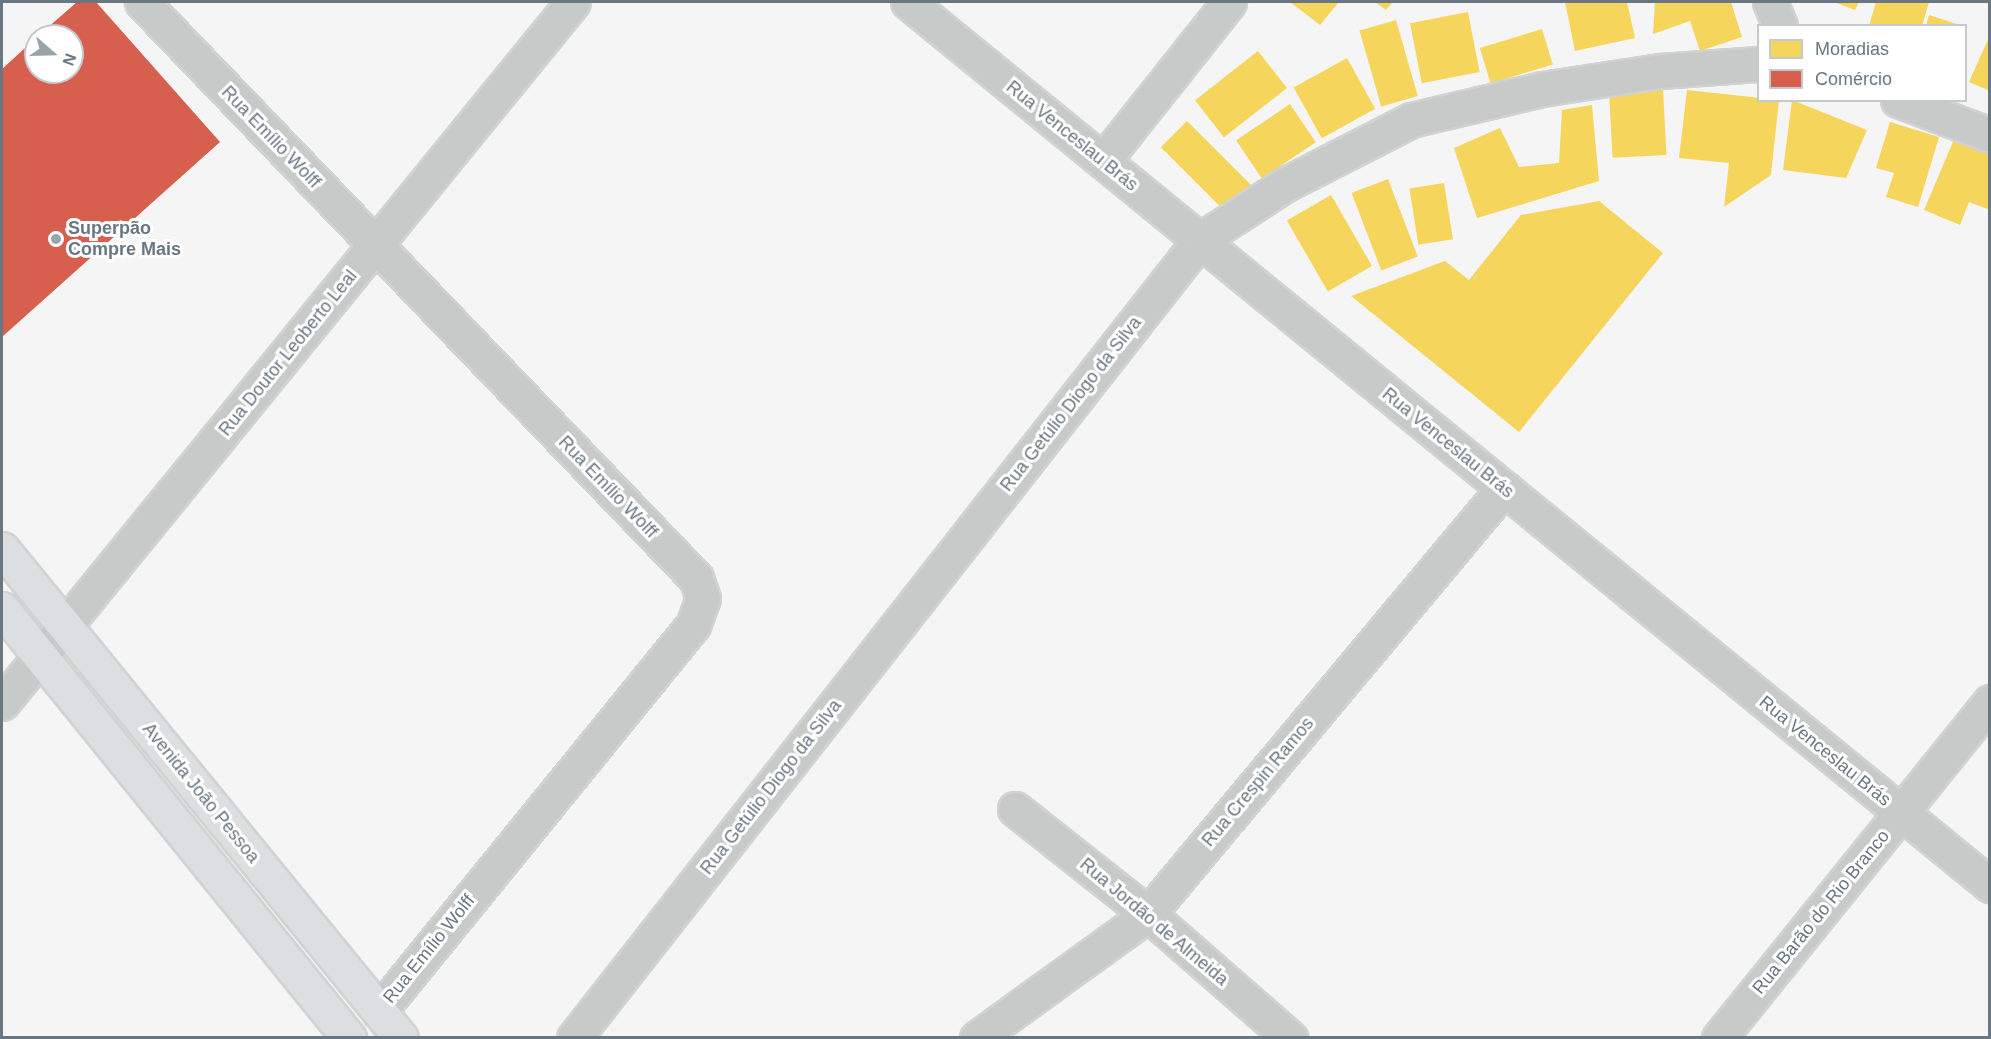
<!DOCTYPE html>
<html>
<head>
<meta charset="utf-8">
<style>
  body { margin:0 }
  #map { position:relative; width:1991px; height:1039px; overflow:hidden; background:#f5f5f5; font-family:Arial,sans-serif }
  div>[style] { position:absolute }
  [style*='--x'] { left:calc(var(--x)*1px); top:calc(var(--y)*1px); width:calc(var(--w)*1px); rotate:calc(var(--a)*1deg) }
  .homes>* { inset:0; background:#f6d55c; transform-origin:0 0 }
  .shops>* { inset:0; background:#d6604d }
  .roads { filter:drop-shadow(2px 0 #d1d2d2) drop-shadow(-2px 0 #d1d2d2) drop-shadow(0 2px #d1d2d2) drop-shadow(0 -2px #d1d2d2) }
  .minor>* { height:33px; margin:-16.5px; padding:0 16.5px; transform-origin:16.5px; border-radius:16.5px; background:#c8caca }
  .highway>* { height:33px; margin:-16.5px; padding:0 16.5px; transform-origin:16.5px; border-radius:16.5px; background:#dddedf }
  .dots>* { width:16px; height:16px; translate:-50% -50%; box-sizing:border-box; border:3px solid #fff; border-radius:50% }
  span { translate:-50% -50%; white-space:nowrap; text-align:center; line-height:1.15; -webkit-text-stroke:6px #fff; paint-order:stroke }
  .street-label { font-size:18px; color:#687782 }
  .poi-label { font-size:18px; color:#687782; font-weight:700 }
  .left { translate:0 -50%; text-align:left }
  .frame { position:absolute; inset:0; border:3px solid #687782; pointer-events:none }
  .legend { position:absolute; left:1757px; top:24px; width:210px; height:78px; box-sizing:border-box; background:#fff; border:2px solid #c3c9cd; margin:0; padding:8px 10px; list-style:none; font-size:18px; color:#687782 }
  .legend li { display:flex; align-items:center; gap:12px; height:30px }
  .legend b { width:30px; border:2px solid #c3c9cd }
  .north { position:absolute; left:24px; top:24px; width:60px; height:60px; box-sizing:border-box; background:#fff; border:2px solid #c3c9cd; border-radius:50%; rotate:110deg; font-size:16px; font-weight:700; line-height:24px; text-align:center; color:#687782 }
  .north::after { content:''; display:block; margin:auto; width:21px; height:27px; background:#99a3aa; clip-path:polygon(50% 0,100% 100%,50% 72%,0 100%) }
</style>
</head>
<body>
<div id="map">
  <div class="homes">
    <div style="clip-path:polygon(1290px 2px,1339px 2px,1320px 25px)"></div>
    <div style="clip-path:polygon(1375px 2px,1393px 2px,1386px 10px)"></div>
    <div style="clip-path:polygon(1565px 2px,1627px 2px,1635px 38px,1575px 51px)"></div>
    <div style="clip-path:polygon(1655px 2px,1731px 2px,1742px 37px,1700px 51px,1690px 21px,1653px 34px)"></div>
    <div style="clip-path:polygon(1834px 2px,1859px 2px,1855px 10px)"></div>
    <div style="clip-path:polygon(1876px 2px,1929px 2px,1922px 26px,1869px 26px)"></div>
    <div style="left:1468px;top:12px;width:61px;height:59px;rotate:79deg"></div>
    <div style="clip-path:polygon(1929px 15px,1960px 25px,1960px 26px,1926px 26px)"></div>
    <div style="left:1396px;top:20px;width:79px;height:38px;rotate:74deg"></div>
    <div style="left:1542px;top:29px;width:37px;height:65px;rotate:73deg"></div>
    <div style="clip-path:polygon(1990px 35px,1990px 91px,1969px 82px)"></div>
    <div style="left:1258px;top:51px;width:47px;height:80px;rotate:52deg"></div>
    <div style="left:1347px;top:58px;width:58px;height:61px;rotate:61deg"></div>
    <div style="left:1663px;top:89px;width:66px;height:54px;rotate:87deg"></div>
    <div style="clip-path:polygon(1687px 90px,1779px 100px,1771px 175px,1724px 207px,1729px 163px,1679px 158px)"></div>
    <div style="clip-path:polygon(1792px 100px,1867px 130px,1846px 178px,1783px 170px)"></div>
    <div style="left:1290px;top:104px;width:46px;height:65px;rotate:56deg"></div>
    <div style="clip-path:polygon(1592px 105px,1599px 181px,1477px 218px,1454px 148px,1500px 128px,1519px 167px,1559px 163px,1562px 110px)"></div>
    <div style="left:1187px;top:121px;width:93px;height:37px;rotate:45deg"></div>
    <div style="clip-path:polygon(1890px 122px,1939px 137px,1918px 207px,1886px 197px,1894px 173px,1876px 168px)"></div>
    <div style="clip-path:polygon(1955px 137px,1990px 151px,1990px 210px,1969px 202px,1960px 225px,1924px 210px)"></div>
    <div style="left:1388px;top:179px;width:83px;height:39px;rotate:69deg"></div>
    <div style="left:1444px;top:183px;width:57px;height:35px;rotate:81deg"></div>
    <div style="left:1331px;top:195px;width:82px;height:51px;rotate:60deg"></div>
    <div style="clip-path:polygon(1599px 201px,1663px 253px,1519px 432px,1351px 296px,1445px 261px,1469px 280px,1521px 215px)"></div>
  </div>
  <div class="shops">
    <div style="clip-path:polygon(77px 2px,96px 2px,220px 142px,2px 337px,2px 69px,36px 38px,36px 72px,72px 72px,72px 36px,38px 36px)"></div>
  </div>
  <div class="roads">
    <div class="minor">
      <div style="--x:142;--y:2;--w:799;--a:46.12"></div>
      <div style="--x:696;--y:578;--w:21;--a:71"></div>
      <div style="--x:703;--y:598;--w:29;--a:110"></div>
      <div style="--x:693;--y:625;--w:498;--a:129.1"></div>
      <div style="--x:908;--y:2;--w:1397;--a:39.22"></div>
      <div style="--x:1770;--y:2;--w:26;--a:67"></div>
      <div style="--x:1898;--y:100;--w:98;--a:20.8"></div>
      <div style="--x:1103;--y:161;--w:203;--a:-51.6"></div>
      <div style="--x:2;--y:703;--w:904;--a:-50.84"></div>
      <div style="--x:1015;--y:809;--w:169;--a:38.3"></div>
      <div style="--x:1148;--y:914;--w:189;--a:41.1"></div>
      <div style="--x:574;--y:1038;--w:1014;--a:-51.89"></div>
      <div style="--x:1200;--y:240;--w:103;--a:-33.1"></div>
      <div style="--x:1286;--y:184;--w:140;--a:-27.1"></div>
      <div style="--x:1411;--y:120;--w:135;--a:-13.3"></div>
      <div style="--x:1542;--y:89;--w:119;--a:-8.7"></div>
      <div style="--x:1660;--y:71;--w:98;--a:-4.1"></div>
      <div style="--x:977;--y:1038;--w:211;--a:-35.9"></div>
      <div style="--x:1148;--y:914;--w:555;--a:-50.12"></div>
      <div style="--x:1719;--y:1038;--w:432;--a:-51.1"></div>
    </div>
    <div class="highway">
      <div style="--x:2;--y:549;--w:631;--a:50.79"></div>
      <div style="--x:2;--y:609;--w:552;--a:51.03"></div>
    </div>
  </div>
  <div class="dots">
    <div style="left:56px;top:239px;background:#99a3aa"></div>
  </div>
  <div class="street-label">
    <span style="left:1072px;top:136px;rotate:39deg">Rua Venceslau Brás</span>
    <span style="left:271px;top:137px;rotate:46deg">Rua Emílio Wolff</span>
    <span style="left:288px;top:353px;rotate:-51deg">Rua Doutor Leoberto Leal</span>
    <span style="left:1071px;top:404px;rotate:-52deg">Rua Getúlio Diogo da Silva</span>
    <span style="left:1448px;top:443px;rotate:39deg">Rua Venceslau Brás</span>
    <span style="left:608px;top:487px;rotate:46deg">Rua Emílio Wolff</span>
    <span style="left:1825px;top:751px;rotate:39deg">Rua Venceslau Brás</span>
    <span style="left:1258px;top:782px;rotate:-50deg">Rua Crespin Ramos</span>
    <span style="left:771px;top:787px;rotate:-52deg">Rua Getúlio Diogo da Silva</span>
    <span style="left:201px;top:793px;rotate:51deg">Avenida João Pessoa</span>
    <span style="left:1821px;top:912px;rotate:-51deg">Rua Barão do Rio Branco</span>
    <span style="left:1154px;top:922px;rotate:40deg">Rua Jordão de Almeida</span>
    <span style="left:429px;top:949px;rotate:-51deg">Rua Emílio Wolff</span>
  </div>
  <div class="poi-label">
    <span class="left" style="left:68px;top:239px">Superpão<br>Compre Mais</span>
  </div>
  <div class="frame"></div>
  <ul class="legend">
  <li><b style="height:16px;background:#f6d55c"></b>Moradias</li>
  <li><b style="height:16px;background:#d6604d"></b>Comércio</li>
  </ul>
  <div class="north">N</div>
</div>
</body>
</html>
